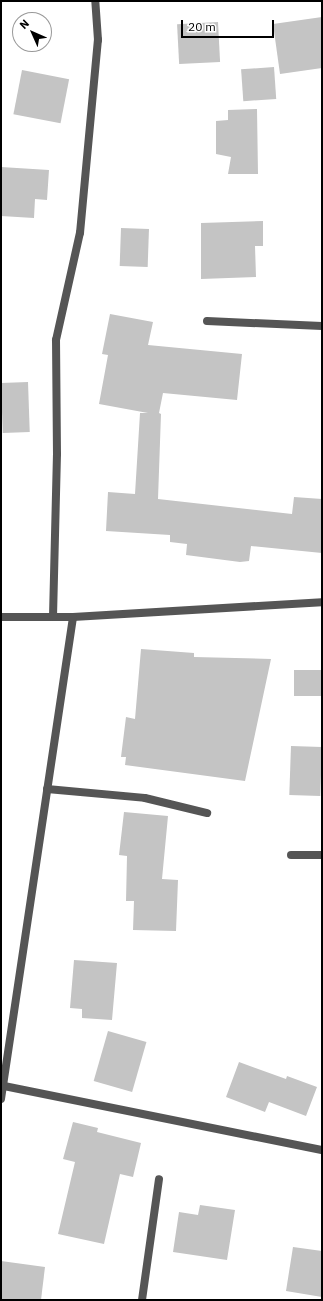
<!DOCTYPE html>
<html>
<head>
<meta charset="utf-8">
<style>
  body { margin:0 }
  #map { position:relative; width:323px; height:1301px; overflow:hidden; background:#fff; font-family:"IBM Plex Sans",sans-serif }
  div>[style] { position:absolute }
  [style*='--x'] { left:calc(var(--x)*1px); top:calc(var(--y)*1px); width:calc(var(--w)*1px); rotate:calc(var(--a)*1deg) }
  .building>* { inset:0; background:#c4c4c4; transform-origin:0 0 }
  .lane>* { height:8px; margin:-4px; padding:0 4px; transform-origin:4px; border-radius:4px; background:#555 }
  .street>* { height:8px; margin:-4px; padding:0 4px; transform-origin:4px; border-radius:4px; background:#555 }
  span { translate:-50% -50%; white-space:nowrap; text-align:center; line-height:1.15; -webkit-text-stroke:3px #fff; paint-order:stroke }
  .frame { position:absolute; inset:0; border:2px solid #000; pointer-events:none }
  .north { position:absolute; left:12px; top:12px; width:40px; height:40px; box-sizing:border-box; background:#fff; border:1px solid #999; border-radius:50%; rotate:315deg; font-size:11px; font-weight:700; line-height:16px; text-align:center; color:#000 }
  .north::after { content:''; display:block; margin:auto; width:14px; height:18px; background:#000; clip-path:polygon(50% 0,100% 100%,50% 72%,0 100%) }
  .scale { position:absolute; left:181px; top:20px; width:93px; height:18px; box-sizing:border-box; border:2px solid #000; border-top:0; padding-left:5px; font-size:12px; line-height:14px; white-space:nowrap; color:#000; -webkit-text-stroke:3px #fff; paint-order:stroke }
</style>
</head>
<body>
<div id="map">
  <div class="building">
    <div style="clip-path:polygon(322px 17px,322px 68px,280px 74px,273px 24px)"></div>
    <div style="left:218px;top:22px;width:40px;height:41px;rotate:87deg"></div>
    <div style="left:274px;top:67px;width:32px;height:33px;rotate:86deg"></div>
    <div style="left:22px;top:70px;width:48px;height:45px;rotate:11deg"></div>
    <div style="clip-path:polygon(257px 109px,258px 174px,228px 174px,231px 157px,216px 154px,216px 121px,228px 120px,228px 110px)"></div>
    <div style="clip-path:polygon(1px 167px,49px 170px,47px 200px,35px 199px,34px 218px,1px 216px)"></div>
    <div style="clip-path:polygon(263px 221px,263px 246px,255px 246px,256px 277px,201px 279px,201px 223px)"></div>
    <div style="left:121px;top:228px;width:28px;height:38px;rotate:2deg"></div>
    <div style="clip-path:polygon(110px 314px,153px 322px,148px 345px,242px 354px,237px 400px,163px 393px,159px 413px,161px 414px,158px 499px,292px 514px,294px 497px,322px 499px,322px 553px,251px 546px,249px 561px,240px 562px,186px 555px,187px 544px,170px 542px,170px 535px,106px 531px,108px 492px,135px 494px,140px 413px,148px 413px,99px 404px,108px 355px,102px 354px)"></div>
    <div style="left:28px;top:382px;width:50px;height:27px;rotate:88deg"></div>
    <div style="clip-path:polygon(141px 649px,194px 653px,194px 657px,271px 659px,245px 781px,125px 765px,126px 757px,121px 757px,126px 717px,135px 719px)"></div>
    <div style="left:322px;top:670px;width:26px;height:28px;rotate:90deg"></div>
    <div style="left:291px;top:746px;width:31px;height:49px;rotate:2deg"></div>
    <div style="clip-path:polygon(124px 812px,168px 816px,162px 879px,178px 880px,176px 931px,133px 930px,134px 901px,126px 901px,127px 856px,119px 855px)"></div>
    <div style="clip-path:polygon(74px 960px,117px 963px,112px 1020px,82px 1018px,82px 1009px,70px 1008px)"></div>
    <div style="left:108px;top:1031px;width:40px;height:52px;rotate:16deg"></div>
    <div style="clip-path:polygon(239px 1062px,286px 1079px,287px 1076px,317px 1087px,306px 1116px,269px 1102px,265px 1112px,226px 1097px)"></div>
    <div style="clip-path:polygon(73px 1122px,98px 1128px,97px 1132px,141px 1143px,133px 1177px,120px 1174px,104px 1244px,58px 1234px,75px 1162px,63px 1159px)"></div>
    <div style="clip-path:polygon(200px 1205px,235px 1210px,227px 1260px,173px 1252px,179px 1212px,198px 1215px)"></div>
    <div style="clip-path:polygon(293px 1247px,322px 1251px,322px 1297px,286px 1291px)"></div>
    <div style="clip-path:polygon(1px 1261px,45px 1267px,41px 1300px,1px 1300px)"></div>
  </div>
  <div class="lane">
    <div style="--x:47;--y:789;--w:98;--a:5.2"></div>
    <div style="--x:145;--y:798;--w:64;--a:13.6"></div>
  </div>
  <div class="street">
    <div style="--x:207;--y:321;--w:115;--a:2.5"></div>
    <div style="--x:1;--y:617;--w:72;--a:0"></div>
    <div style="--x:73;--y:617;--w:249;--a:-3.4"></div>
    <div style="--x:53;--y:617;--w:163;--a:-88.6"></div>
    <div style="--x:57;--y:454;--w:114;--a:-90.5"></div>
    <div style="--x:56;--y:340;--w:110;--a:-77.4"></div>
    <div style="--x:80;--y:233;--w:194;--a:-84.7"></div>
    <div style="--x:98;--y:40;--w:39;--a:-94"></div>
    <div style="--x:291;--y:855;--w:31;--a:0"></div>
    <div style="--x:4;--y:1086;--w:324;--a:11.4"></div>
    <div style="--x:1;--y:1099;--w:487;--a:-81.5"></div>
    <div style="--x:142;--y:1300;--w:122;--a:-82"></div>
  </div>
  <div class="frame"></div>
  <div class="north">N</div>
  <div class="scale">20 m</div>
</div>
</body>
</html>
